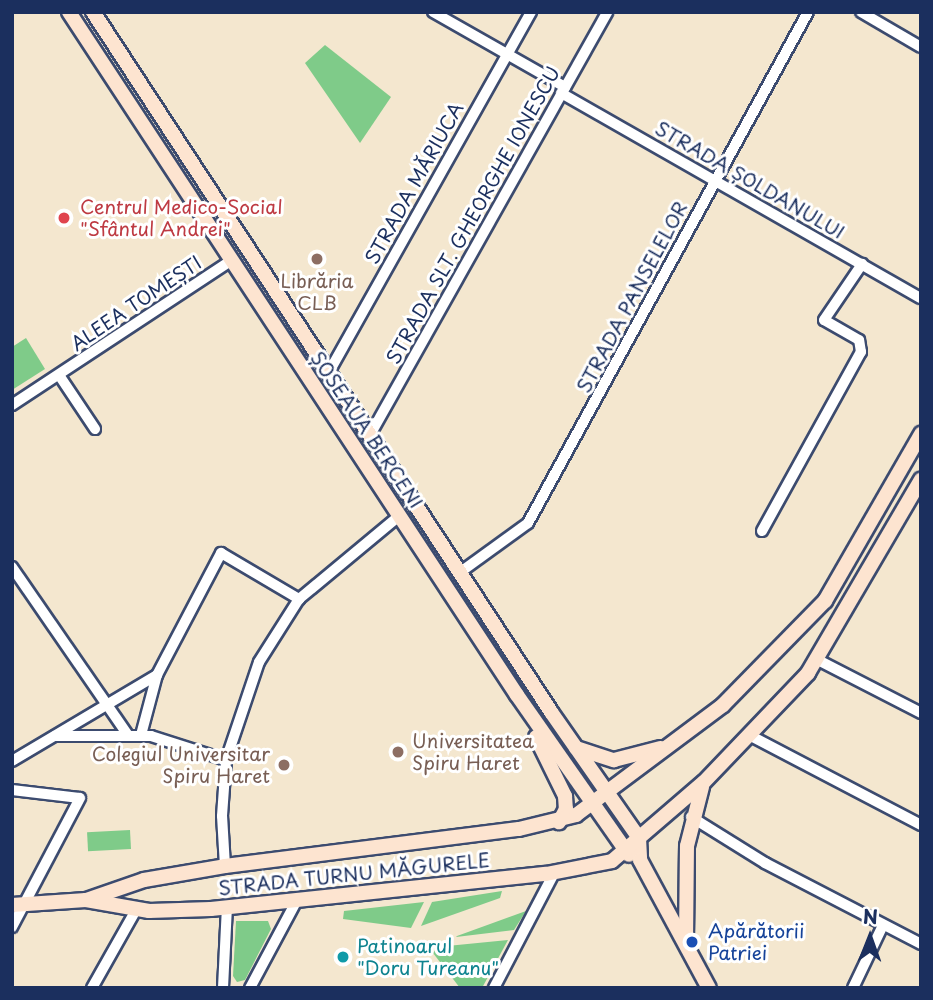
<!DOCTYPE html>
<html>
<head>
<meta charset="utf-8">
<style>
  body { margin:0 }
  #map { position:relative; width:933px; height:1000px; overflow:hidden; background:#f4e7cf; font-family:"Playpen Sans",sans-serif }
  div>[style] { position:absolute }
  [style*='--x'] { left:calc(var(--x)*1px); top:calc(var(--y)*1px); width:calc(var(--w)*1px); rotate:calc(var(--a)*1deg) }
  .green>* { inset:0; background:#7fcb89; transform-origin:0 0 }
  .roads { filter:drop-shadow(2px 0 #3c4b6f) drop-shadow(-2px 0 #3c4b6f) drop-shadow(0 2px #3c4b6f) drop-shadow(0 -2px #3c4b6f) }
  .minor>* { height:10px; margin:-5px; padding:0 5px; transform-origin:5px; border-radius:5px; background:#fff }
  .secondary>* { height:14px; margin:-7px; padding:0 7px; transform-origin:7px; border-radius:7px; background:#fde4d0 }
  .dots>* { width:19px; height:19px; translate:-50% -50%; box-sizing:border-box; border:4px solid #fff; border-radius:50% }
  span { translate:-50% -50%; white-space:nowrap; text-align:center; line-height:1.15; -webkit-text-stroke:6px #fff; paint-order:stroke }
  .street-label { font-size:19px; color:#1b2f5e }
  .health-label { font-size:19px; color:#be3a42 }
  .left { translate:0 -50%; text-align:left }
  .education-label { font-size:19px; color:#785e54 }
  .right { translate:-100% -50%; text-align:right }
  .transit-label { font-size:19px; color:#164399 }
  .culture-label { font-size:19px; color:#0d838f }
  .frame { position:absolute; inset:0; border:14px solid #1b2f5e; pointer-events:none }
  .north { position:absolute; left:835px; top:902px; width:70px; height:70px; -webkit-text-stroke:5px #fff; paint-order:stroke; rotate:1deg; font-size:19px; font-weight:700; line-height:28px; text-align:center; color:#1b2f5e }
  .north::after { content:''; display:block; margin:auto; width:24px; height:32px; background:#1b2f5e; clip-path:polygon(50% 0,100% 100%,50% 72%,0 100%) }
</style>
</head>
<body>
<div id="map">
  <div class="green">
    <div style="clip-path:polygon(325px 45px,391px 97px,360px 143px,305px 63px)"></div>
    <div style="clip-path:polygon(26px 338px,45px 369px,12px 390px,12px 347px)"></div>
    <div style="left:130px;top:830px;width:19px;height:43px;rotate:87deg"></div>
    <div style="clip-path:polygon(502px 891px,500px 898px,421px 926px,432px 902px)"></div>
    <div style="clip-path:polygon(424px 902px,411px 928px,343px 919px,344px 911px)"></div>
    <div style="clip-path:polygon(526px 911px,514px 930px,456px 937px,457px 936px)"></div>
    <div style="clip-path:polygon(236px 921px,268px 921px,271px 929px,245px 980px,237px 982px,233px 976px)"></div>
    <div style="clip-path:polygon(508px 940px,482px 988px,460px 988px,433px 953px,437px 947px)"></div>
  </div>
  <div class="roads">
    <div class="minor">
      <div style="--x:433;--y:12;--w:152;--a:29.6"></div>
      <div style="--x:861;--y:12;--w:69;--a:30.3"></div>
      <div style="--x:561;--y:93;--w:414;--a:29.7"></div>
      <div style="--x:329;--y:372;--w:413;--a:-60.7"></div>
      <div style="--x:59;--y:375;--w:65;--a:56.3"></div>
      <div style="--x:12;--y:405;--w:263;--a:-33.4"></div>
      <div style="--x:370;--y:435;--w:485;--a:-60.7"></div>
      <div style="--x:762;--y:531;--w:205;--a:-61.1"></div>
      <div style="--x:861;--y:352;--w:12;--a:-99"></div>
      <div style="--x:859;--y:340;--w:40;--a:-150.3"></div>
      <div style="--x:824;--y:320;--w:68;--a:-55.8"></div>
      <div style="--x:12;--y:567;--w:203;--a:55.4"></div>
      <div style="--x:459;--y:573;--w:85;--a:-35.9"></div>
      <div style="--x:528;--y:523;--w:583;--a:-61.28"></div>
      <div style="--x:818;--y:660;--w:116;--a:27.2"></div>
      <div style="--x:141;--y:735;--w:62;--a:-75.1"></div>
      <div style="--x:157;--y:675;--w:138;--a:-62.3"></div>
      <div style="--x:221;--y:553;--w:91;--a:30.5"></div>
      <div style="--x:55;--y:736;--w:96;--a:0"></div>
      <div style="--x:151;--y:736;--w:79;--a:17.7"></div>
      <div style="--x:751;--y:736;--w:192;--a:27.6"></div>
      <div style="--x:12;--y:761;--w:169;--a:-30.7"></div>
      <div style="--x:12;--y:790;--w:68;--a:6.7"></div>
      <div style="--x:80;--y:798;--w:146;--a:117.8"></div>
      <div style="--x:691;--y:817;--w:87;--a:31.9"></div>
      <div style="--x:765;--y:863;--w:176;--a:27.4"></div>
      <div style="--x:225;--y:866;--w:50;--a:-93.4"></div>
      <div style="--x:222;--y:816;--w:56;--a:-85.9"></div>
      <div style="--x:226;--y:760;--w:103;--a:-71.4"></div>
      <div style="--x:259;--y:662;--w:75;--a:-57.6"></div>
      <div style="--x:299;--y:599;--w:131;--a:-39.7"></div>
      <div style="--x:92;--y:988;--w:90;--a:-60.6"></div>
      <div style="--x:223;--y:988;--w:81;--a:-87.2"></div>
      <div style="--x:250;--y:988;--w:100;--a:-61.9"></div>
      <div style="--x:494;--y:988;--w:130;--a:-62.4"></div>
      <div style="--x:853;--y:988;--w:70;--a:-64.5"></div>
    </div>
    <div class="secondary">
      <div style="--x:69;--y:12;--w:817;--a:56.74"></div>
      <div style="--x:517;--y:695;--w:195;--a:55"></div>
      <div style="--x:93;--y:12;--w:837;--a:56.8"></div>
      <div style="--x:551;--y:712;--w:154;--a:55.1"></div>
      <div style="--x:639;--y:838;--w:22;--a:87"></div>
      <div style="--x:640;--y:860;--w:145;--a:61.7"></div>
      <div style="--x:536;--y:737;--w:66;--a:63.8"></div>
      <div style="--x:565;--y:796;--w:13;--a:86"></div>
      <div style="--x:566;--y:809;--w:15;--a:118"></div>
      <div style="--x:576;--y:748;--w:40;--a:18"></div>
      <div style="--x:614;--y:760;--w:48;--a:-14.6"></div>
      <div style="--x:86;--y:900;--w:64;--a:9.9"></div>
      <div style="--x:149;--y:911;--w:62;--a:-1.8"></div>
      <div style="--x:211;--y:909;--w:337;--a:-6"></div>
      <div style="--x:546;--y:874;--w:67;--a:-11.1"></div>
      <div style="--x:612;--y:861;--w:121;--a:-40.7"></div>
      <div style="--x:704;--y:782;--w:151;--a:-46.3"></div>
      <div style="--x:808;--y:673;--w:224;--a:-59.7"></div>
      <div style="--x:12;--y:905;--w:74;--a:-3.9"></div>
      <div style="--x:86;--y:900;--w:61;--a:-19"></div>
      <div style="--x:144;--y:880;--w:82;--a:-9.8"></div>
      <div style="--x:225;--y:866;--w:296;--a:-7.2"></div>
      <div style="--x:519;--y:829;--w:59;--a:-13.8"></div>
      <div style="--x:576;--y:815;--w:184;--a:-36.8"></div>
      <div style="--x:723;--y:705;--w:146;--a:-45.6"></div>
      <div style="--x:825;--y:601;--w:193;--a:-60.1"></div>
      <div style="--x:686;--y:940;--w:94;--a:-89.4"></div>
      <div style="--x:687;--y:846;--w:61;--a:-75.7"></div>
    </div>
  </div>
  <div class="dots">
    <div style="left:64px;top:218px;background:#e0444e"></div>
    <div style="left:317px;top:259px;background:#8d6e63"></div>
    <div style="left:398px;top:752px;background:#8d6e63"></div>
    <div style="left:284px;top:765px;background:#8d6e63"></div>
    <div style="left:692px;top:942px;background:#1a4fb4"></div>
    <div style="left:343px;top:957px;background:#0f9aa8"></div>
  </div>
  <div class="street-label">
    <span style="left:750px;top:180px;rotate:30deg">STRADA ȘOLDANULUI</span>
    <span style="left:414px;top:183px;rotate:-61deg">STRADA MĂRIUCA</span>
    <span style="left:473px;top:215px;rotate:-61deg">STRADA SLT. GHEORGHE IONESCU</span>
    <span style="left:632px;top:297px;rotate:-62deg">STRADA PANSELELOR</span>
    <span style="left:136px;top:303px;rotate:-34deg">ALEEA TOMEȘTI</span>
    <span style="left:367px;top:430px;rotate:56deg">ȘOSEAUA BERCENI</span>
    <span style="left:354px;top:874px;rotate:-6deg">STRADA TURNU MĂGURELE</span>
  </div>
  <div class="health-label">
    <span class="left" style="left:80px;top:218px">Centrul Medico-Social<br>"Sfântul Andrei"</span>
  </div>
  <div class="education-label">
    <span style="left:317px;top:292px">Librăria<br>CLB</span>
    <span class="left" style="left:412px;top:752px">Universitatea<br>Spiru Haret</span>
    <span class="right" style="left:270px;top:765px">Colegiul Universitar<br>Spiru Haret</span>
  </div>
  <div class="transit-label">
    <span class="left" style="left:708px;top:942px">Apărătorii<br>Patriei</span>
  </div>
  <div class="culture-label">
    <span class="left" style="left:357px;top:957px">Patinoarul<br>"Doru Tureanu"</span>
  </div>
  <div class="frame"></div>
  <div class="north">N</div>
</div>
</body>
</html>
